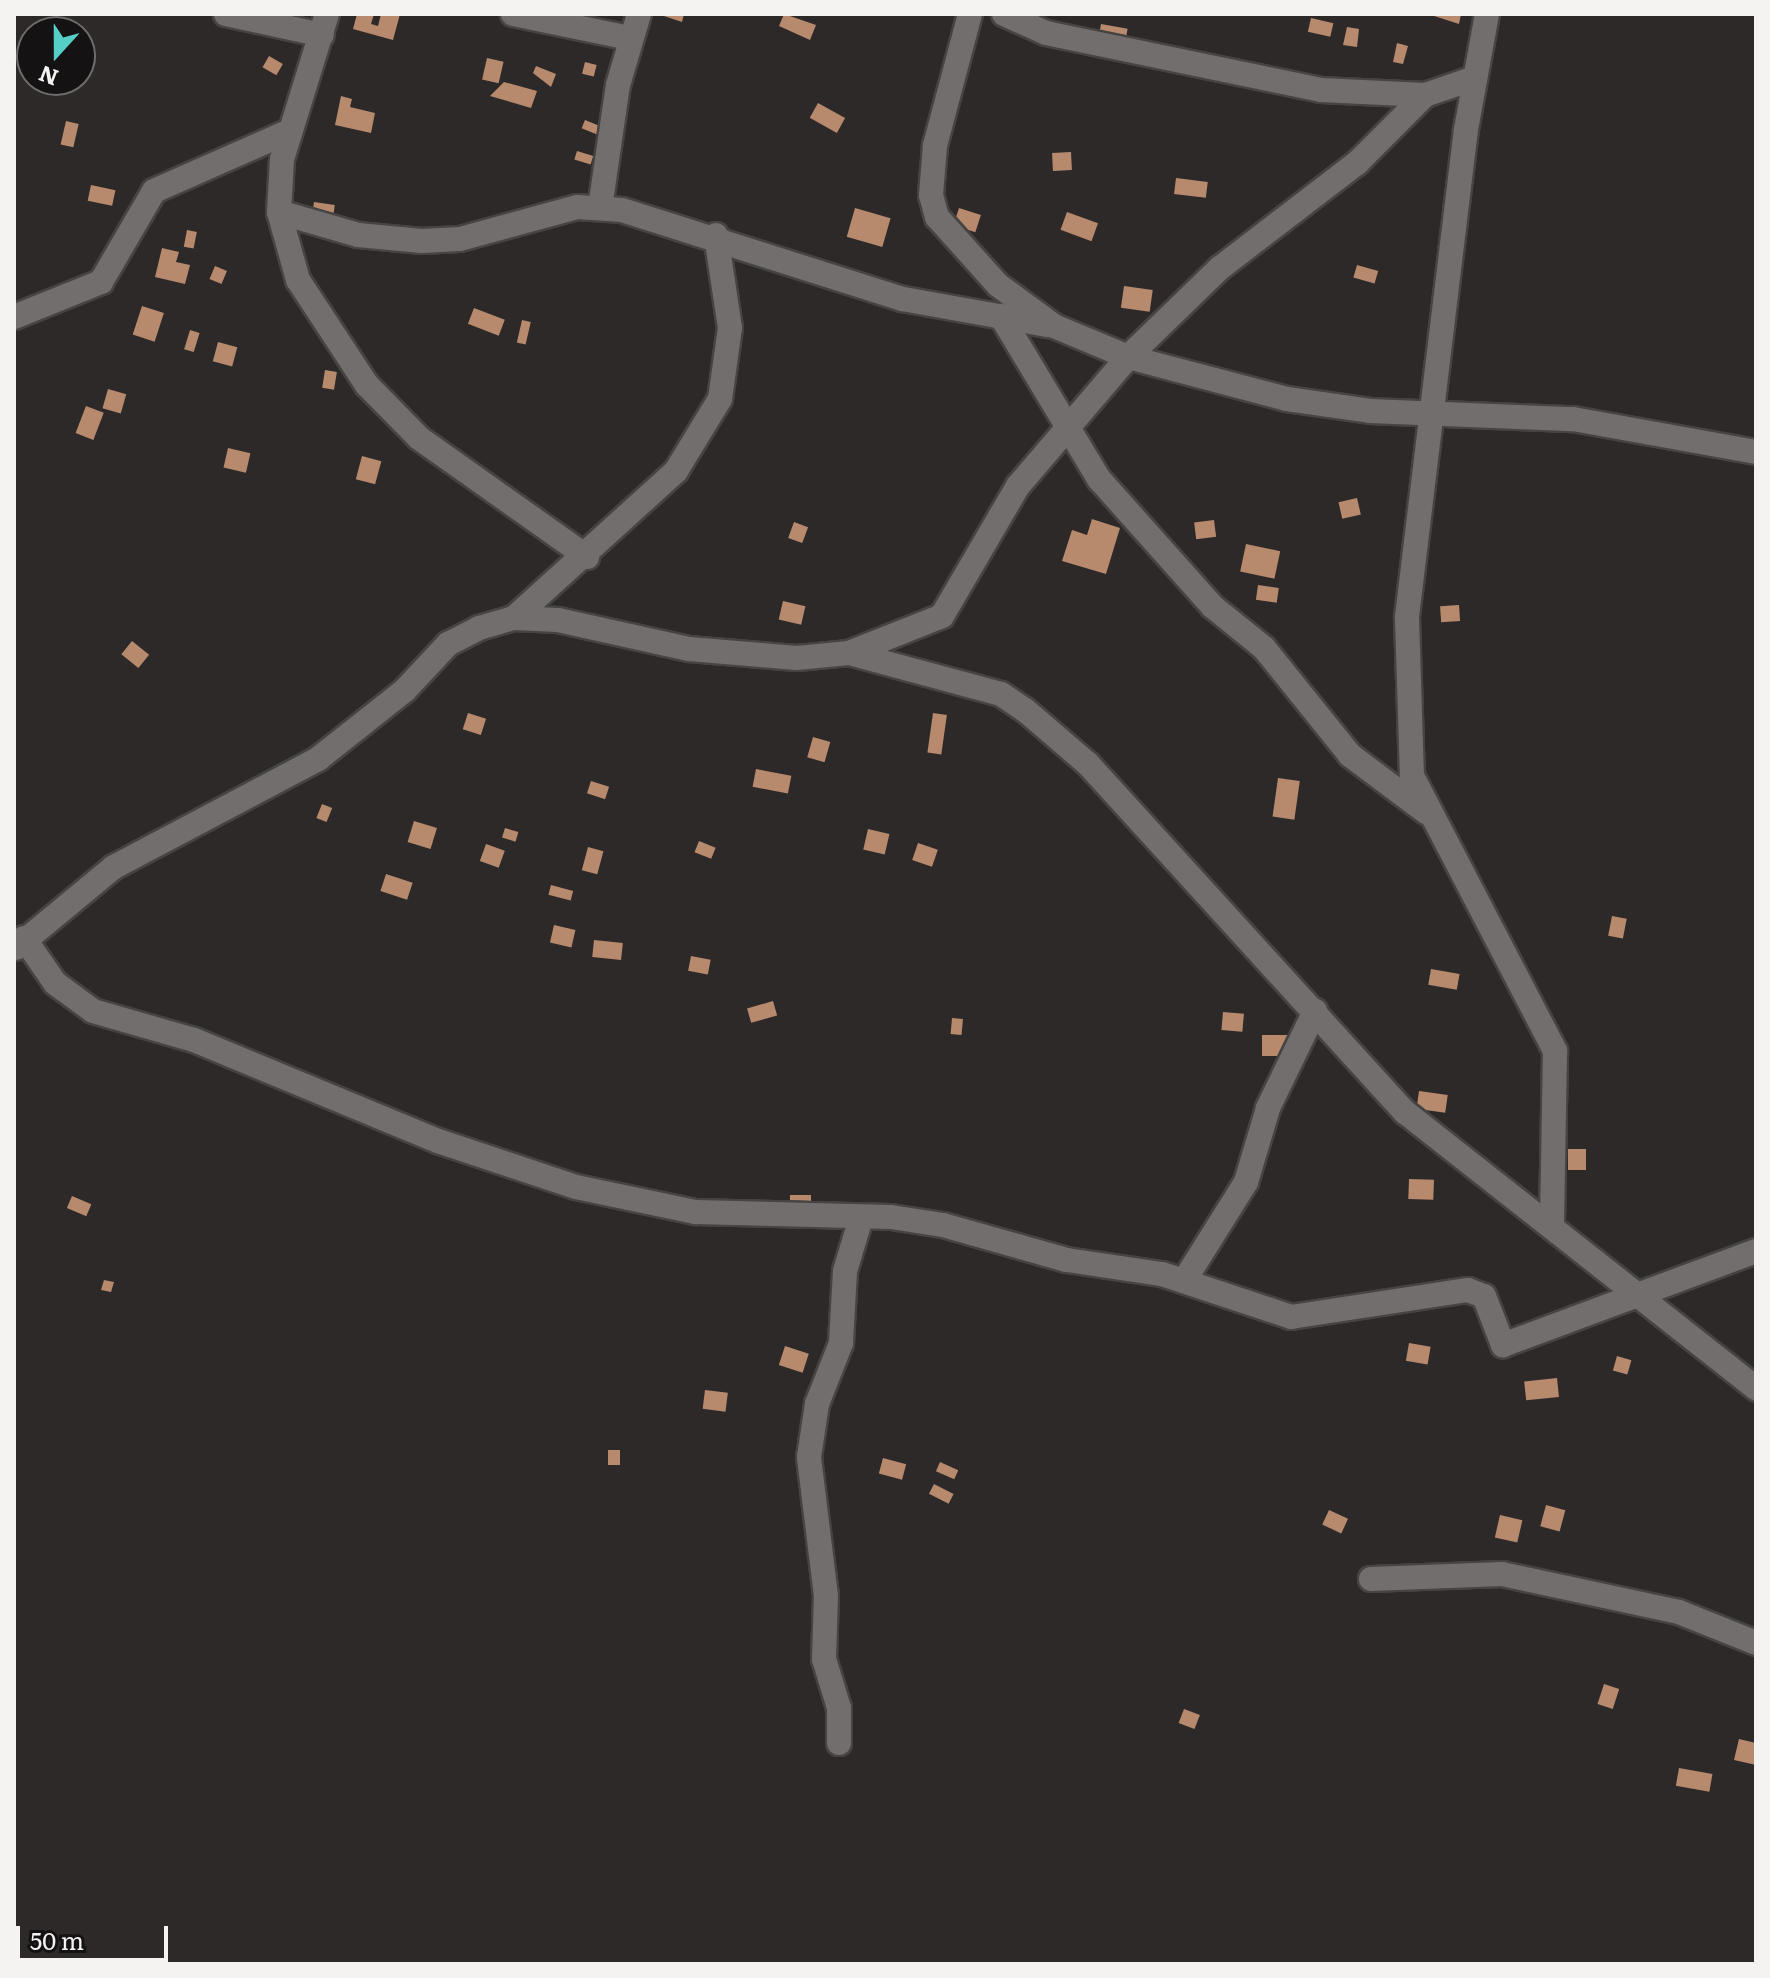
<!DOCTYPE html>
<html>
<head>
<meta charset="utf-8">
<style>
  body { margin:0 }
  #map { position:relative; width:1770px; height:1978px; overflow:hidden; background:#2d2929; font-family:Literata,serif }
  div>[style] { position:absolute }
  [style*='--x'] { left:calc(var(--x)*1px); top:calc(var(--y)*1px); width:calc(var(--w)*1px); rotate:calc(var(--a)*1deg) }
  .building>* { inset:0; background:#b88a6d; transform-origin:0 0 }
  .roads { filter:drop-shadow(2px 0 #464443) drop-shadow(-2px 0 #464443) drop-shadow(0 2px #464443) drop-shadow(0 -2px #464443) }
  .minor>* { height:24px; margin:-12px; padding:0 12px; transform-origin:12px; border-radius:12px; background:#736e6e }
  span { translate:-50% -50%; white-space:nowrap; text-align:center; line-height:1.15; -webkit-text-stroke:8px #141212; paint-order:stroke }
  .frame { position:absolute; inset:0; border:16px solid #f5f3f2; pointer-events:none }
  .north { position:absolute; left:16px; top:16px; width:80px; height:80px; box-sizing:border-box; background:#141212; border:2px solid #6e6c6c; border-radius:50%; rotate:201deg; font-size:22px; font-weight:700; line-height:32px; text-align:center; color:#f5f3f2 }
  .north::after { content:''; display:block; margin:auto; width:28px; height:36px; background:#55cec5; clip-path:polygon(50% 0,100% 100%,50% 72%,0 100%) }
  .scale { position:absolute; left:16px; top:1926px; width:152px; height:36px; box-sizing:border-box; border:4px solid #f5f3f2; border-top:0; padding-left:10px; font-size:24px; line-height:28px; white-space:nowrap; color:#f5f3f2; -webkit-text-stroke:6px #141212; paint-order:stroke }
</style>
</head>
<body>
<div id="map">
  <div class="building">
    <div style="clip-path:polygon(357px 14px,374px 14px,371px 24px,378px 26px,381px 14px,400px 14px,393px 40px,353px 29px)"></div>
    <div style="clip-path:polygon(658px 14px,684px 14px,682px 22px)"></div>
    <div style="clip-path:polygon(784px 14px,816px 25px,810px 40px,779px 26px)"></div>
    <div style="clip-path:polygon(1428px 14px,1461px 14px,1459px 24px)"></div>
    <div style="left:1311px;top:18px;width:23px;height:14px;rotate:13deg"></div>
    <div style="left:1101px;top:24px;width:27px;height:15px;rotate:10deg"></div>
    <div style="clip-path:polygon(1347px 27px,1359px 29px,1357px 47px,1343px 45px)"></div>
    <div style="clip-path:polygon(1397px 43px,1408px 46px,1403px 64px,1393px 62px)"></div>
    <div style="left:269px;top:56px;width:16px;height:13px;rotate:30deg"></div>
    <div style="left:487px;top:58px;width:17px;height:22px;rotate:13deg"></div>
    <div style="left:585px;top:62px;width:12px;height:12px;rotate:14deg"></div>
    <div style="clip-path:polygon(536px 66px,556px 74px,551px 87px,533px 73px)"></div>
    <div style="clip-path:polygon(504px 82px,537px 91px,531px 108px,490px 96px)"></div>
    <div style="clip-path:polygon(341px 96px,352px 99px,350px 107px,375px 113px,371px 133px,335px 125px)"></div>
    <div style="left:818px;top:103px;width:31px;height:17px;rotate:29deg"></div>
    <div style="left:585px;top:120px;width:18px;height:9px;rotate:22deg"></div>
    <div style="left:66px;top:121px;width:13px;height:24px;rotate:13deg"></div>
    <div style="left:577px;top:151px;width:17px;height:9px;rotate:17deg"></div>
    <div style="left:1071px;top:152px;width:18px;height:19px;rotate:87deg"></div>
    <div style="left:1176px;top:178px;width:32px;height:16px;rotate:7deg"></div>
    <div style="left:91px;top:185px;width:25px;height:16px;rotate:12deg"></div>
    <div style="left:314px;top:202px;width:21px;height:13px;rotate:8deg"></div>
    <div style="left:855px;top:208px;width:37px;height:30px;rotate:16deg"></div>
    <div style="left:959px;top:208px;width:23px;height:18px;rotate:18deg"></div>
    <div style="left:1067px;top:212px;width:33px;height:19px;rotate:20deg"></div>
    <div style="left:187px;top:230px;width:10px;height:17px;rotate:11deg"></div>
    <div style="clip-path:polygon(162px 248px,179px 252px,176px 262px,190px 265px,185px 284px,155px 277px)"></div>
    <div style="left:1357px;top:265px;width:22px;height:13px;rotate:16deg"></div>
    <div style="left:215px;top:266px;width:13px;height:14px;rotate:23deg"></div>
    <div style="left:1124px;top:286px;width:29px;height:22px;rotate:8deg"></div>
    <div style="left:142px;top:306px;width:23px;height:30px;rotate:18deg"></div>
    <div style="left:474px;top:308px;width:33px;height:17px;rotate:21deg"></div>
    <div style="left:522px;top:320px;width:9px;height:23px;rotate:13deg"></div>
    <div style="left:190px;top:330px;width:10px;height:20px;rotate:17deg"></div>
    <div style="left:218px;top:342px;width:20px;height:20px;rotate:15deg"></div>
    <div style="left:325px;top:370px;width:12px;height:18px;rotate:9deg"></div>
    <div style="left:108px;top:389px;width:19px;height:20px;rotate:16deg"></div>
    <div style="left:86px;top:406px;width:19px;height:29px;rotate:21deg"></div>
    <div style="left:228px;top:448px;width:23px;height:20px;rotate:13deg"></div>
    <div style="left:362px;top:456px;width:20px;height:24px;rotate:15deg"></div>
    <div style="left:1357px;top:498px;width:17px;height:19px;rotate:77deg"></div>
    <div style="clip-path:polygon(1092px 519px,1120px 528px,1106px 574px,1062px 561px,1072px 530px,1087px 535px)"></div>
    <div style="left:1214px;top:520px;width:17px;height:20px;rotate:83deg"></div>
    <div style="left:794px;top:522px;width:15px;height:17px;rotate:20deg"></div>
    <div style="left:1246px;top:544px;width:35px;height:28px;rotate:12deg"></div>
    <div style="left:1258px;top:585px;width:21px;height:15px;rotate:8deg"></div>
    <div style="left:783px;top:601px;width:23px;height:19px;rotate:13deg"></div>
    <div style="left:1459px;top:605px;width:16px;height:19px;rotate:86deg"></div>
    <div style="left:132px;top:641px;width:22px;height:17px;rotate:39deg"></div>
    <div style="left:468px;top:713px;width:19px;height:17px;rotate:18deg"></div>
    <div style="left:933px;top:713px;width:14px;height:40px;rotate:8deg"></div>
    <div style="left:813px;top:737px;width:18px;height:21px;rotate:16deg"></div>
    <div style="left:756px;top:769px;width:36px;height:18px;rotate:11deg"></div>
    <div style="left:1278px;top:778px;width:22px;height:39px;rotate:8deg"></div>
    <div style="left:591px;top:781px;width:19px;height:13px;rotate:18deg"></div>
    <div style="left:322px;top:804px;width:11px;height:15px;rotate:22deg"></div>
    <div style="left:414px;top:821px;width:24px;height:22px;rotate:17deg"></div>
    <div style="left:505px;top:828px;width:14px;height:10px;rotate:17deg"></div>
    <div style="left:868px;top:829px;width:22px;height:21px;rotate:13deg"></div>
    <div style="left:699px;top:841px;width:18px;height:12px;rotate:22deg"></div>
    <div style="left:918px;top:843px;width:21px;height:18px;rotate:19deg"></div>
    <div style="left:486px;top:844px;width:20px;height:18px;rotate:20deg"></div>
    <div style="left:588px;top:847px;width:16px;height:24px;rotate:15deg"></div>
    <div style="left:386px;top:874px;width:28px;height:18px;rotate:18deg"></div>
    <div style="left:551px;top:885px;width:23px;height:10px;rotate:15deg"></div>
    <div style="left:1612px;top:916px;width:15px;height:20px;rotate:11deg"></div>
    <div style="left:554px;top:925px;width:22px;height:18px;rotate:13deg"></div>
    <div style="left:594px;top:940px;width:29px;height:17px;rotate:6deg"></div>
    <div style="left:691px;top:956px;width:20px;height:15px;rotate:11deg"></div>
    <div style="left:1431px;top:969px;width:29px;height:16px;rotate:10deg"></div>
    <div style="left:773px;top:1001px;width:15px;height:27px;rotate:74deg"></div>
    <div style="left:1223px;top:1012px;width:21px;height:18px;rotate:5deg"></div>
    <div style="left:952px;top:1018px;width:11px;height:16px;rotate:5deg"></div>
    <div style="left:1262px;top:1035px;width:28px;height:21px"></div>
    <div style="left:1419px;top:1091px;width:29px;height:18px;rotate:8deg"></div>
    <div style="left:1568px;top:1149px;width:18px;height:21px"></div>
    <div style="left:1409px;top:1179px;width:25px;height:20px;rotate:2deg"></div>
    <div style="left:790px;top:1195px;width:21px;height:12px"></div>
    <div style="left:72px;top:1196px;width:21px;height:13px;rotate:23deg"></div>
    <div style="clip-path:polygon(104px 1280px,114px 1282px,111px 1292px,101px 1290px)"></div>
    <div style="left:1409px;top:1343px;width:22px;height:18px;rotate:10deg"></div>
    <div style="left:785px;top:1346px;width:25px;height:20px;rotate:18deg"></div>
    <div style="left:1617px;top:1356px;width:15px;height:15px;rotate:16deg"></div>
    <div style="left:1557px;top:1378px;width:19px;height:33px;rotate:84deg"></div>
    <div style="left:705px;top:1390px;width:23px;height:19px;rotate:7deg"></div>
    <div style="left:608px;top:1450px;width:12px;height:15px"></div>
    <div style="left:883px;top:1458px;width:24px;height:16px;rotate:15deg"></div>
    <div style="left:940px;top:1462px;width:20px;height:10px;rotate:24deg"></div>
    <div style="left:934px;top:1484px;width:22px;height:11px;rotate:27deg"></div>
    <div style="left:1546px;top:1505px;width:20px;height:22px;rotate:15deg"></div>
    <div style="left:1329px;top:1510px;width:21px;height:16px;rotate:25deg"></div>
    <div style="left:1500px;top:1515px;width:23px;height:23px;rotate:13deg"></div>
    <div style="left:1604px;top:1684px;width:16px;height:21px;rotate:18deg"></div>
    <div style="left:1184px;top:1709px;width:17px;height:15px;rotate:21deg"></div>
    <div style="clip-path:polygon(1739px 1739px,1756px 1743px,1756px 1765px,1734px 1760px)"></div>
    <div style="left:1679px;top:1768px;width:34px;height:18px;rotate:10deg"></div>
  </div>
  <div class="roads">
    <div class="minor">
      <div style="--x:226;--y:14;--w:98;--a:12.3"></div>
      <div style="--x:327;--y:14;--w:152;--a:107.2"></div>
      <div style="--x:282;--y:159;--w:53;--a:93.2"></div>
      <div style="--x:279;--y:212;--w:71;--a:74.4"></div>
      <div style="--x:298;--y:280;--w:126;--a:56.7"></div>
      <div style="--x:367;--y:385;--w:74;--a:45.5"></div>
      <div style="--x:419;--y:438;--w:206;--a:35.3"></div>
      <div style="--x:513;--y:14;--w:118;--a:11.7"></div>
      <div style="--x:970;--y:14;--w:137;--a:104.9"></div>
      <div style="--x:935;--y:146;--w:49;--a:94.7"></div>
      <div style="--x:931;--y:195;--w:23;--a:75"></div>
      <div style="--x:937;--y:217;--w:91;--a:48.1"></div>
      <div style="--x:998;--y:285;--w:69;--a:36.2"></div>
      <div style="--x:1054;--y:326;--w:80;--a:22.7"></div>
      <div style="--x:1128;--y:357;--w:164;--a:14.8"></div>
      <div style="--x:1287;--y:399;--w:84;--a:8.2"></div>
      <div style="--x:1370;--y:411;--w:203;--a:2.3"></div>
      <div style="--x:1573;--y:419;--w:186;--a:10.2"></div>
      <div style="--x:1004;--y:14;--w:46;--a:24.3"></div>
      <div style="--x:1046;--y:33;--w:281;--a:11.7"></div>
      <div style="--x:1321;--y:90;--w:104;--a:2.8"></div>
      <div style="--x:1425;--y:95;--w:53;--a:-18.8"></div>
      <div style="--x:1487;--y:14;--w:117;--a:100.3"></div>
      <div style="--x:1466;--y:129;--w:493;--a:96.9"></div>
      <div style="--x:1407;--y:618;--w:158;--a:88.2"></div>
      <div style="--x:1412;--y:776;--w:310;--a:62.5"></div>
      <div style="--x:1555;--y:1051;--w:175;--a:91"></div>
      <div style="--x:600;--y:208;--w:124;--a:-81.7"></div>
      <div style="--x:618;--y:85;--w:74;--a:-73.5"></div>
      <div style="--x:279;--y:212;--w:82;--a:16.2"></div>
      <div style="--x:358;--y:235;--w:64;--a:5.4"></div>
      <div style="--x:422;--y:241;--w:38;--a:-3"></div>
      <div style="--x:460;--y:239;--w:121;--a:-15.3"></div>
      <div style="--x:577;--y:207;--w:45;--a:3.8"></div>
      <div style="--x:622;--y:210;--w:295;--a:17.6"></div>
      <div style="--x:903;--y:299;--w:147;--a:10.2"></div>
      <div style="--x:1001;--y:316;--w:190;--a:59"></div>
      <div style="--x:1099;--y:479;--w:170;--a:48.3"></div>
      <div style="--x:1212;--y:606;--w:67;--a:38.9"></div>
      <div style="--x:1264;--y:648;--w:137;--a:51.2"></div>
      <div style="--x:1350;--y:755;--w:95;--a:36.9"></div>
      <div style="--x:14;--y:317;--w:94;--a:-21.9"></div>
      <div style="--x:101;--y:282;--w:105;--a:-59.8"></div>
      <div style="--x:154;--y:191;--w:149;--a:-23.8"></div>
      <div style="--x:514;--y:618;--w:219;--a:-42.2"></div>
      <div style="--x:676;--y:471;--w:84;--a:-58.6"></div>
      <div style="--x:720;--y:399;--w:72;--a:-82"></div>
      <div style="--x:730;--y:328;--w:94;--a:-98.6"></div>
      <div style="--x:849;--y:653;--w:157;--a:15.1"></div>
      <div style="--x:1001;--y:694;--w:29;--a:34"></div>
      <div style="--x:1025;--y:710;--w:83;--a:40.6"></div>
      <div style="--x:1088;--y:764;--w:471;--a:47.7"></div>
      <div style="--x:1405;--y:1112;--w:447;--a:38.2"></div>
      <div style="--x:24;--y:938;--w:55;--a:55.4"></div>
      <div style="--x:55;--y:983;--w:47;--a:36.4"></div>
      <div style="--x:93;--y:1011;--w:105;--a:16"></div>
      <div style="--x:194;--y:1040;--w:264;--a:22.5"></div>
      <div style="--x:438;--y:1141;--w:145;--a:18.4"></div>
      <div style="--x:576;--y:1187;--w:123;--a:11.8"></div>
      <div style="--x:696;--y:1212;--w:195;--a:1.5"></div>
      <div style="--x:891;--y:1217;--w:53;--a:8.7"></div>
      <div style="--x:943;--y:1225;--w:129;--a:15.8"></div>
      <div style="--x:1067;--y:1260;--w:96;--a:8.4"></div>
      <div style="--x:1162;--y:1274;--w:136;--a:18.4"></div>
      <div style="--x:1291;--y:1317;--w:179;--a:-8.7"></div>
      <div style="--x:1468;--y:1290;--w:17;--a:21"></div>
      <div style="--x:1484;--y:1296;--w:53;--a:68.8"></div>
      <div style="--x:1503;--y:1345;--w:270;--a:-20.4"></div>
      <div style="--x:16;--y:948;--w:127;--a:-39.6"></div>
      <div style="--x:114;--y:867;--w:231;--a:-27.9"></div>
      <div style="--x:318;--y:759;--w:111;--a:-38.4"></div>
      <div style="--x:405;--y:690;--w:63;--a:-46.9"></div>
      <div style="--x:448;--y:644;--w:35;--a:-27"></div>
      <div style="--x:479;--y:628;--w:36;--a:-16"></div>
      <div style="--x:514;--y:618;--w:44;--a:2.6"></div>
      <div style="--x:558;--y:620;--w:134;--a:12.5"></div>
      <div style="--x:689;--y:649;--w:108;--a:4.8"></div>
      <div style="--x:797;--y:658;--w:52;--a:-5.5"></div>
      <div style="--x:849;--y:653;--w:100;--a:-21.7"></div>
      <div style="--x:942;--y:616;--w:151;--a:-59.7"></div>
      <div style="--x:1018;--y:486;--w:170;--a:-49.5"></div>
      <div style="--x:1128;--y:357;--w:128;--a:-44.1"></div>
      <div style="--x:1220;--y:268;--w:173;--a:-37.5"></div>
      <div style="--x:1357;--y:163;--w:96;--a:-45"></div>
      <div style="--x:1184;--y:1281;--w:117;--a:-57.9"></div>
      <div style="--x:1246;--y:1182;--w:77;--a:-73.4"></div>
      <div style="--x:1268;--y:1108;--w:108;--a:-64.1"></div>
      <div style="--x:1371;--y:1579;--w:131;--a:-2.2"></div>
      <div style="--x:1502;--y:1574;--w:181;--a:12.1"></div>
      <div style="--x:1679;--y:1612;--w:83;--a:21.9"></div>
      <div style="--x:839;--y:1743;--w:35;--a:-90"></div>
      <div style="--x:839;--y:1708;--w:51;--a:-107"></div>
      <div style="--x:824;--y:1659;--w:63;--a:-88.2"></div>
      <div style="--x:826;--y:1596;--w:140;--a:-97"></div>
      <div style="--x:809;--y:1457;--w:54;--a:-81.4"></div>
      <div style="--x:817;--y:1404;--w:66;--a:-68.5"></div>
      <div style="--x:841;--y:1343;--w:72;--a:-86.8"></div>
      <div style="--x:845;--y:1271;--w:55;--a:-73.2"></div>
    </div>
  </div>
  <div class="frame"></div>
  <div class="north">N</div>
  <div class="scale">50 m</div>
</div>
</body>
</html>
